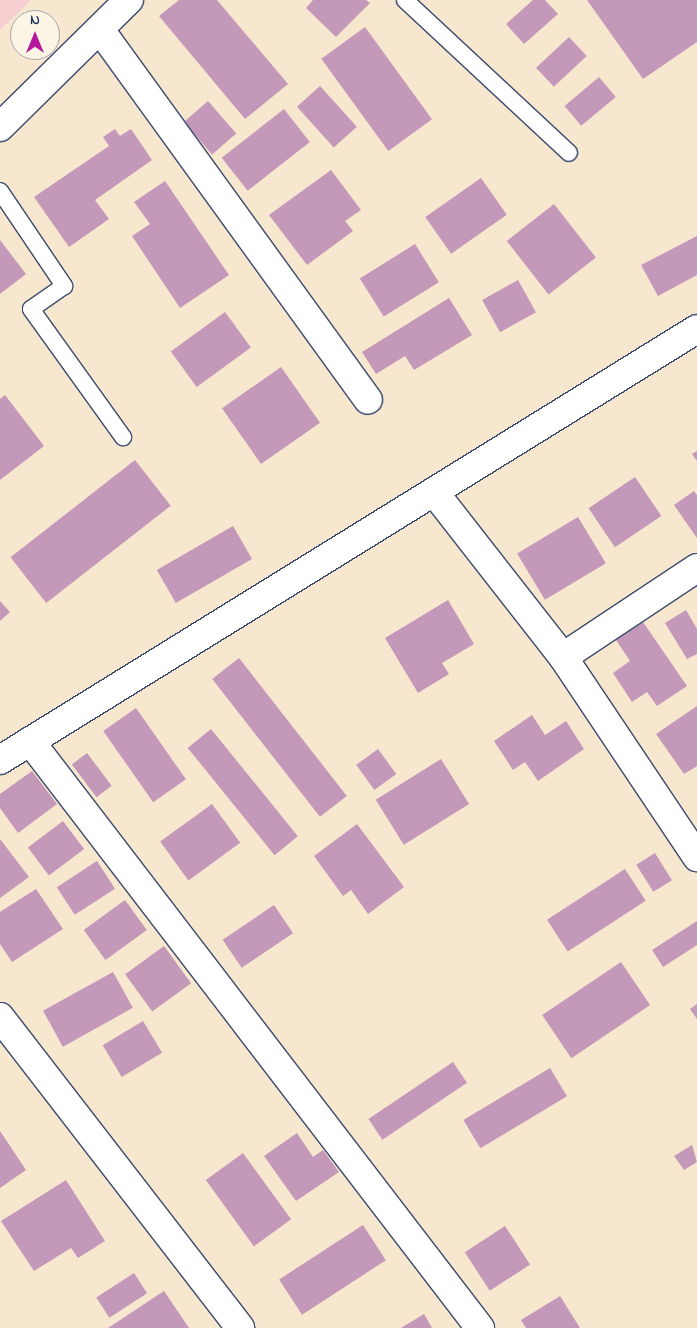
<!DOCTYPE html>
<html>
<head>
<meta charset="utf-8">
<style>
  body { margin:0 }
  #map { position:relative; width:697px; height:1328px; overflow:hidden; background:#f6e7ce; font-family:"Indie Flower",sans-serif }
  div>[style] { position:absolute }
  [style*='--x'] { left:calc(var(--x)*1px); top:calc(var(--y)*1px); width:calc(var(--w)*1px); rotate:calc(var(--a)*1deg) }
  .built>* { inset:0; background:#f7cfd1 }
  .building>* { inset:0; background:#c498b9; transform-origin:0 0 }
  .roads { filter:drop-shadow(1px 0 #3c4b6f) drop-shadow(-1px 0 #3c4b6f) drop-shadow(0 1px #3c4b6f) drop-shadow(0 -1px #3c4b6f) }
  .lane>* { height:16px; margin:-8px; padding:0 8px; transform-origin:8px; border-radius:8px; background:#fff }
  .street>* { height:28px; margin:-14px; padding:0 14px; transform-origin:14px; border-radius:14px; background:#fff }
  .secondary>* { height:28px; margin:-14px; padding:0 14px; transform-origin:14px; border-radius:14px; background:#fff }
  span { translate:-50% -50%; white-space:nowrap; text-align:center; line-height:1.15; -webkit-text-stroke:4px #fcf5e5; paint-order:stroke }
  .north { position:absolute; left:10px; top:10px; width:50px; height:50px; box-sizing:border-box; background:#fcf5e5; border:1px solid #a2a6af; border-radius:50%; rotate:0deg; font-size:14px; font-weight:700; line-height:20px; text-align:center; color:#1b2f5e }
  .north::after { content:''; display:block; margin:auto; width:18px; height:22px; background:#b5179e; clip-path:polygon(50% 0,100% 100%,50% 72%,0 100%) }
</style>
</head>
<body>
<div id="map">
  <div class="built">
    <div style="clip-path:polygon(0 0,31px 0,0 30px)"></div>
  </div>
  <div class="building">
    <div style="clip-path:polygon(179px 0,217px 0,288px 84px,245px 119px,159px 16px)"></div>
    <div style="clip-path:polygon(313px 0,366px 0,370px 3px,336px 37px,306px 8px)"></div>
    <div style="clip-path:polygon(533px 0,545px 0,558px 14px,524px 44px,506px 24px)"></div>
    <div style="clip-path:polygon(587px 0,697px 0,697px 42px,643px 79px)"></div>
    <div style="left:365px;top:27px;width:114px;height:54px;rotate:54deg"></div>
    <div style="left:569px;top:37px;width:26px;height:45px;rotate:47deg"></div>
    <div style="left:599px;top:77px;width:26px;height:45px;rotate:50deg"></div>
    <div style="left:320px;top:86px;width:55px;height:31px;rotate:48deg"></div>
    <div style="left:208px;top:101px;width:43px;height:32px;rotate:49deg"></div>
    <div style="left:284px;top:109px;width:42px;height:79px;rotate:52deg"></div>
    <div style="clip-path:polygon(115px 129px,120px 136px,131px 129px,152px 160px,95px 200px,109px 219px,69px 247px,34px 197px,109px 146px,103px 137px)"></div>
    <div style="clip-path:polygon(331px 170px,361px 210px,345px 221px,353px 231px,307px 265px,269px 215px)"></div>
    <div style="left:481px;top:178px;width:45px;height:68px;rotate:55deg"></div>
    <div style="clip-path:polygon(165px 181px,229px 275px,180px 308px,132px 236px,150px 224px,134px 202px)"></div>
    <div style="left:554px;top:204px;width:68px;height:60px;rotate:52deg"></div>
    <div style="clip-path:polygon(697px 236px,697px 275px,658px 296px,641px 265px)"></div>
    <div style="clip-path:polygon(0 240px,26px 274px,0 294px)"></div>
    <div style="left:415px;top:244px;width:45px;height:65px;rotate:58deg"></div>
    <div style="left:518px;top:280px;width:37px;height:41px;rotate:61deg"></div>
    <div style="clip-path:polygon(449px 298px,472px 335px,414px 370px,405px 356px,376px 374px,362px 352px)"></div>
    <div style="left:225px;top:312px;width:44px;height:67px;rotate:54deg"></div>
    <div style="left:281px;top:367px;width:68px;height:72px;rotate:55deg"></div>
    <div style="clip-path:polygon(5px 395px,44px 446px,0 480px,0 399px)"></div>
    <div style="clip-path:polygon(697px 451px,697px 461px,692px 454px)"></div>
    <div style="left:135px;top:460px;width:58px;height:158px;rotate:52deg"></div>
    <div style="left:635px;top:477px;width:47px;height:56px;rotate:56deg"></div>
    <div style="clip-path:polygon(694px 491px,697px 495px,697px 538px,674px 505px)"></div>
    <div style="left:578px;top:517px;width:54px;height:71px;rotate:59deg"></div>
    <div style="left:233px;top:526px;width:38px;height:88px;rotate:60deg"></div>
    <div style="clip-path:polygon(448px 600px,474px 644px,442px 663px,449px 674px,418px 693px,385px 638px)"></div>
    <div style="clip-path:polygon(0 601px,10px 612px,0 621px)"></div>
    <div style="clip-path:polygon(686px 610px,697px 629px,697px 654px,687px 659px,665px 623px)"></div>
    <div style="clip-path:polygon(643px 622px,687px 686px,657px 706px,647px 692px,632px 702px,613px 673px,630px 661px,616px 640px)"></div>
    <div style="left:239px;top:658px;width:175px;height:34px;rotate:52deg"></div>
    <div style="clip-path:polygon(697px 706px,697px 766px,684px 774px,656px 734px)"></div>
    <div style="left:136px;top:708px;width:87px;height:40px;rotate:55deg"></div>
    <div style="clip-path:polygon(532px 715px,545px 735px,566px 721px,584px 749px,538px 781px,525px 762px,513px 770px,494px 741px)"></div>
    <div style="left:211px;top:729px;width:138px;height:30px;rotate:51deg"></div>
    <div style="left:378px;top:749px;width:31px;height:27px;rotate:54deg"></div>
    <div style="left:87px;top:753px;width:41px;height:19px;rotate:53deg"></div>
    <div style="left:441px;top:759px;width:53px;height:77px;rotate:58deg"></div>
    <div style="clip-path:polygon(32px 771px,57px 804px,18px 833px,0 808px,0 794px)"></div>
    <div style="left:212px;top:804px;width:48px;height:64px;rotate:54deg"></div>
    <div style="left:63px;top:821px;width:35px;height:44px;rotate:53deg"></div>
    <div style="clip-path:polygon(357px 824px,404px 887px,368px 914px,351px 890px,343px 896px,314px 856px)"></div>
    <div style="clip-path:polygon(0 839px,29px 877px,0 898px)"></div>
    <div style="left:655px;top:853px;width:32px;height:22px;rotate:58deg"></div>
    <div style="left:97px;top:861px;width:33px;height:48px;rotate:57deg"></div>
    <div style="left:625px;top:869px;width:38px;height:93px;rotate:57deg"></div>
    <div style="clip-path:polygon(36px 889px,63px 929px,12px 962px,0 944px,0 912px)"></div>
    <div style="left:125px;top:900px;width:37px;height:51px;rotate:54deg"></div>
    <div style="left:274px;top:905px;width:34px;height:62px;rotate:56deg"></div>
    <div style="clip-path:polygon(697px 921px,697px 945px,663px 967px,652px 950px)"></div>
    <div style="left:164px;top:946px;width:46px;height:48px;rotate:54deg"></div>
    <div style="left:621px;top:962px;width:52px;height:95px;rotate:56deg"></div>
    <div style="left:113px;top:972px;width:41px;height:80px;rotate:61deg"></div>
    <div style="clip-path:polygon(697px 1004px,697px 1019px,690px 1009px)"></div>
    <div style="left:143px;top:1021px;width:37px;height:47px;rotate:59deg"></div>
    <div style="left:453px;top:1062px;width:25px;height:102px;rotate:56deg"></div>
    <div style="left:550px;top:1068px;width:33px;height:101px;rotate:59deg"></div>
    <div style="clip-path:polygon(0 1131px,26px 1170px,0 1188px)"></div>
    <div style="clip-path:polygon(297px 1133px,313px 1157px,323px 1150px,339px 1172px,296px 1201px,264px 1156px)"></div>
    <div style="clip-path:polygon(692px 1145px,697px 1162px,684px 1170px,674px 1156px)"></div>
    <div style="left:243px;top:1153px;width:82px;height:46px;rotate:54deg"></div>
    <div style="clip-path:polygon(66px 1180px,105px 1241px,78px 1258px,71px 1248px,34px 1271px,1px 1221px)"></div>
    <div style="left:363px;top:1225px;width:42px;height:100px;rotate:57deg"></div>
    <div style="left:505px;top:1226px;width:46px;height:48px;rotate:57deg"></div>
    <div style="left:134px;top:1273px;width:24px;height:45px;rotate:57deg"></div>
    <div style="clip-path:polygon(164px 1291px,189px 1328px,108px 1328px)"></div>
    <div style="clip-path:polygon(560px 1296px,580px 1328px,526px 1328px,521px 1320px)"></div>
    <div style="clip-path:polygon(424px 1314px,432px 1328px,401px 1328px)"></div>
  </div>
  <div class="roads">
    <div class="lane">
      <div style="--x:405;--y:0;--w:224;--a:43"></div>
      <div style="--x:0;--y:191;--w:115;--a:56"></div>
      <div style="--x:64;--y:286;--w:40;--a:145.1"></div>
      <div style="--x:31;--y:309;--w:158;--a:54.3"></div>
    </div>
    <div class="street">
      <div style="--x:101;--y:31;--w:455;--a:54.1"></div>
      <div style="--x:434;--y:492;--w:209;--a:52"></div>
      <div style="--x:563;--y:657;--w:241;--a:56.2"></div>
      <div style="--x:563;--y:657;--w:161;--a:-33.6"></div>
      <div style="--x:30;--y:741;--w:740;--a:52.53"></div>
      <div style="--x:0;--y:760;--w:819;--a:-31.73"></div>
      <div style="--x:0;--y:1017;--w:393;--a:52.3"></div>
    </div>
    <div class="secondary">
      <div style="--x:0;--y:127;--w:181;--a:-44.6"></div>
    </div>
  </div>
  <div class="north">N</div>
</div>
</body>
</html>
